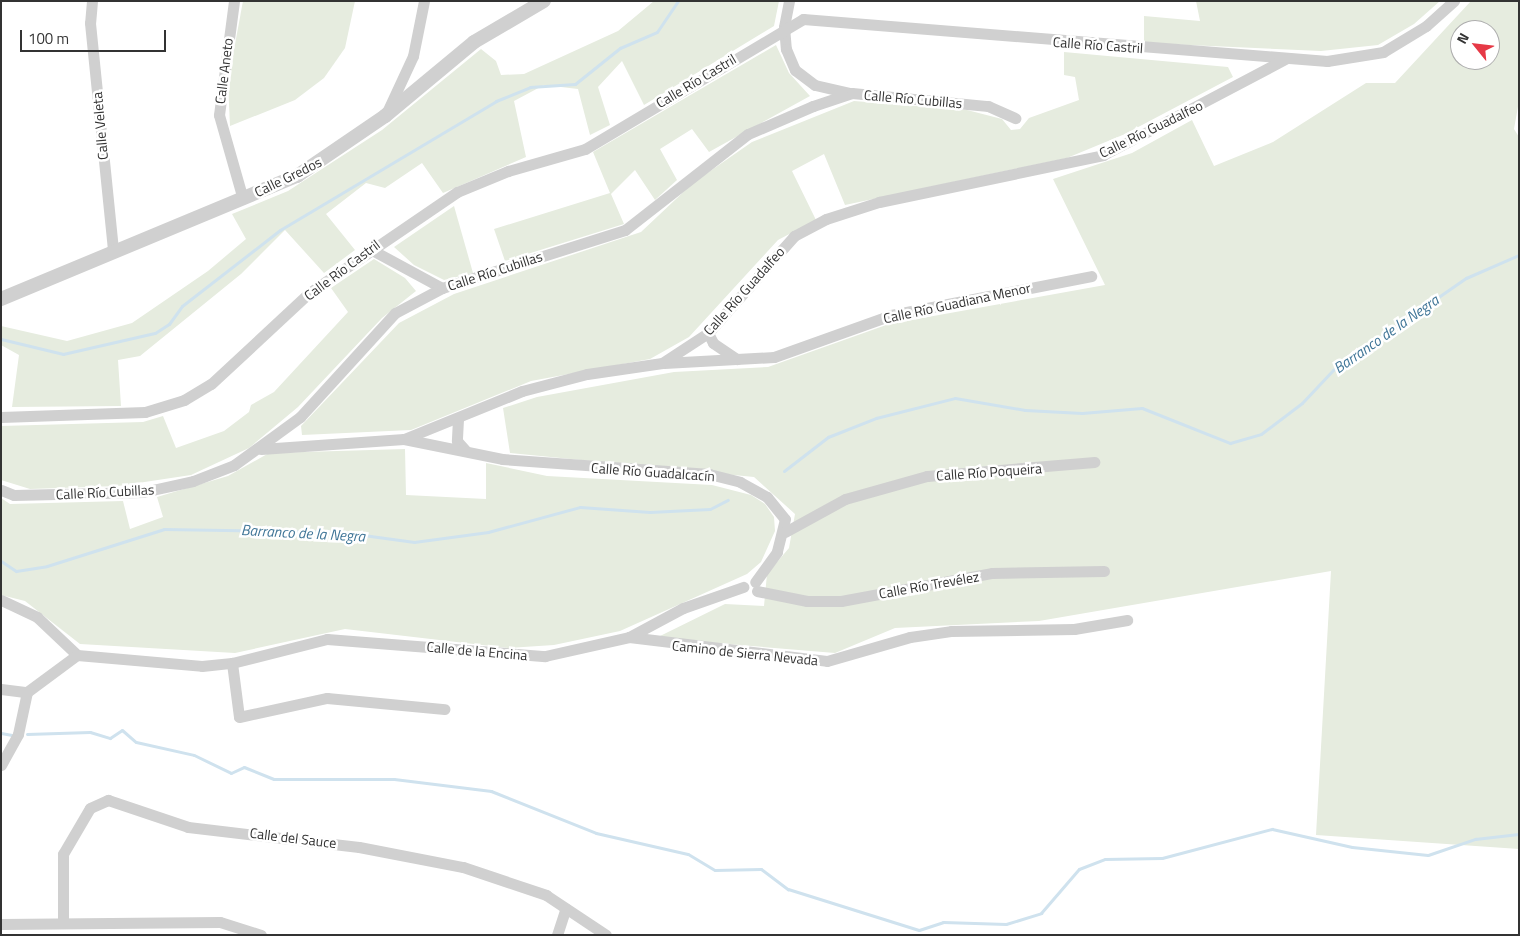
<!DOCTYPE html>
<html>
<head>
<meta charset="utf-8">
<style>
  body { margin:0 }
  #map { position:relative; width:1520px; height:936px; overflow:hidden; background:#fff; font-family:"Titillium Web",sans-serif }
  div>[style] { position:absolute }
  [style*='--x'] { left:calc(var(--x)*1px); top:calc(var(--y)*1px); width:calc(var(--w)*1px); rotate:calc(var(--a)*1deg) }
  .green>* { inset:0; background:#e6ecdf }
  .stream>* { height:3px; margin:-1.5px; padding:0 1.5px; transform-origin:1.5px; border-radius:1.5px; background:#cfe2ee }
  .minor>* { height:11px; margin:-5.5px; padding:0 5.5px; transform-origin:5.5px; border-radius:5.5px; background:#d0d0d0 }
  .tertiary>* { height:14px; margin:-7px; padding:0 7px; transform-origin:7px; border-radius:7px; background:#d0d0d0 }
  span { translate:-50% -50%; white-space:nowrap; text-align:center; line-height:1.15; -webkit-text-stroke:5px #fff; paint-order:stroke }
  .street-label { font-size:14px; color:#333 }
  .water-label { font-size:15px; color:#3f7597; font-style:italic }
  .frame { position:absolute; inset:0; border:2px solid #333; pointer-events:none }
  .north { position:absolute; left:1450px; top:20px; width:50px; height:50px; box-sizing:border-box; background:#fff; border:1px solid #adadad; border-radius:50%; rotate:299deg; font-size:14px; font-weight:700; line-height:20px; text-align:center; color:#333 }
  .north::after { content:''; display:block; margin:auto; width:18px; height:22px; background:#e63946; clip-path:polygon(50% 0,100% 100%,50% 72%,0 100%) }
  .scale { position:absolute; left:20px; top:30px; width:146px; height:22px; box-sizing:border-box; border:2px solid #333; border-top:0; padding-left:6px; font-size:15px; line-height:18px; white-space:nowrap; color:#333; -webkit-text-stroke:4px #fff; paint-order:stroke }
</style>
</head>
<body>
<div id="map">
  <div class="green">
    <div style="clip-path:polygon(243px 1px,355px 1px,345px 48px,324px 78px,295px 100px,230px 126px,228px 82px)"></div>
    <div style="clip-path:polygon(654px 1px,779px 1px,774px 26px,644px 105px,622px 61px,598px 87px,610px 125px,590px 135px,578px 89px,544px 85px,514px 101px,526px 157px,443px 193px,422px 163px,385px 188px,366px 183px,326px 214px,355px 250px,324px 273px,285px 230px,241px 274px,140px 356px,118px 360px,121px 406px,12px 407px,19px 355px,1px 345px,1px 326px,67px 341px,132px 323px,208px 271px,246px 239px,232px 214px,288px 191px,382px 130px,481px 49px,496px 61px,501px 75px,524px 74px,618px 31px)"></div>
    <div style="clip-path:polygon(1196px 1px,1440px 1px,1414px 24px,1378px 45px,1321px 51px,1144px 43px,1144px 16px,1200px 21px)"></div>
    <div style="clip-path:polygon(evenodd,1471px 1px,1519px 1px,1519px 101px,1514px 129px,1519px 137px,1519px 849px,1316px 835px,1331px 571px,1039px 621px,895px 628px,835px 653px,656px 638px,725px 604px,764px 606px,767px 574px,789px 548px,795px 514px,754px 477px,510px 453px,503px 408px,537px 397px,674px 372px,768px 367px,889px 324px,1105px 285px,1053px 179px,1132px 153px,1192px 120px,1214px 166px,1273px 142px,1366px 83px,1395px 83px,1471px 1px,1460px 30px,1490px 30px,1490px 60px,1460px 60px,1460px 30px)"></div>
    <div style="clip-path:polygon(776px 45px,789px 73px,810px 96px,709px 152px,692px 129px,660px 149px,677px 180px,655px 200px,635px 170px,611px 194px,624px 224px,505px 261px,494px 229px,610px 193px,593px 152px)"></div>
    <div style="clip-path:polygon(1064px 52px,1228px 67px,1233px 77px,1125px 134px,1067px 158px,845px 205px,824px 154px,792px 171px,816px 220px,778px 240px,689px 337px,650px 359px,531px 381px,411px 430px,302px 435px,301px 426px,399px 323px,454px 294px,641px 232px,693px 183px,752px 142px,854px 101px,967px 110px,1002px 119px,1011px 130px,1020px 129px,1029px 118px,1079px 100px,1075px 77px,1064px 75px)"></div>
    <div style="clip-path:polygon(454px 206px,473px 273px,444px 280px,414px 265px,394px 247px)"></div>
    <div style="clip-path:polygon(374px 259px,405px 278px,416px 291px,382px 318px,298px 407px,249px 448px,191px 475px,118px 486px,30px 489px,1px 480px,1px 426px,143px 422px,163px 416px,176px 448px,224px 431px,249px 412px,251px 405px,274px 392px,348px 312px,331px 288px)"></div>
    <div style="clip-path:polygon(405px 449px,406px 495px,486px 499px,486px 463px,547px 476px,712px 485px,751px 495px,765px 504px,774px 517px,775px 531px,761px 562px,747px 574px,620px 631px,554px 645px,508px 648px,345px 629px,235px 653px,80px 644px,25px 601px,1px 595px,1px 498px,10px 504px,123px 501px,130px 529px,163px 517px,157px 497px,228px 476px,269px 453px)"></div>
  </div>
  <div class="stream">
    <div style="--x:1;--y:339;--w:64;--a:13.6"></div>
    <div style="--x:63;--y:354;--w:94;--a:-12.9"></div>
    <div style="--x:155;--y:333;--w:17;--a:-33"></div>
    <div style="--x:169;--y:324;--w:22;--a:-54"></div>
    <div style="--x:182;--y:306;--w:124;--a:-37.8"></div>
    <div style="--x:280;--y:230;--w:252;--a:-30.8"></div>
    <div style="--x:496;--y:101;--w:37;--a:-22"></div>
    <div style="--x:530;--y:87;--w:45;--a:-3.8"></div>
    <div style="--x:575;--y:84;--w:58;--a:-38.7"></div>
    <div style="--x:620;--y:48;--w:40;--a:-23.4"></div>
    <div style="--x:657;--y:32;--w:37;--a:-56"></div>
    <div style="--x:784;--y:471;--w:56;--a:-37.7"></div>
    <div style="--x:828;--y:437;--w:52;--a:-21.6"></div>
    <div style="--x:876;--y:418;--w:81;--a:-14.2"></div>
    <div style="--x:955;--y:398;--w:71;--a:9.7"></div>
    <div style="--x:1025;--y:410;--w:57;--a:3"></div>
    <div style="--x:1082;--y:413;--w:60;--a:-4.8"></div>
    <div style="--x:1142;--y:408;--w:95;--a:21.7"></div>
    <div style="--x:1230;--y:443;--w:32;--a:-16"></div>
    <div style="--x:1261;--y:434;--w:51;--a:-37.1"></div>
    <div style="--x:1302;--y:403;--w:45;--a:-46.8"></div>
    <div style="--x:1333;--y:370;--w:162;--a:-34.7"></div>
    <div style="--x:1466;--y:278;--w:58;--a:-23.5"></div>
    <div style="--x:1;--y:561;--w:18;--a:34"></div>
    <div style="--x:16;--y:571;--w:31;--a:-9"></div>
    <div style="--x:47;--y:566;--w:123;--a:-17.5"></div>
    <div style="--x:164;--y:529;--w:177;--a:1"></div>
    <div style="--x:341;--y:532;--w:74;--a:7.8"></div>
    <div style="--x:414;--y:542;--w:75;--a:-7.7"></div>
    <div style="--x:488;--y:532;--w:95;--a:-15.2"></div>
    <div style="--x:580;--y:507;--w:70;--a:4.1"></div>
    <div style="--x:650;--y:512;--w:60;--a:-2.9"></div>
    <div style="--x:710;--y:509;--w:20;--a:-27"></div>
    <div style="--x:1;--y:733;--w:11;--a:10"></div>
    <div style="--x:27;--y:734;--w:63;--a:-1.8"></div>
    <div style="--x:90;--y:732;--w:21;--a:17"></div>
    <div style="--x:110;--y:738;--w:14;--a:-34"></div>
    <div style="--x:122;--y:730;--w:18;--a:41"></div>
    <div style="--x:136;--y:742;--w:59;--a:12.6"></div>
    <div style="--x:194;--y:755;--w:41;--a:25.9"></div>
    <div style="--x:231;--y:773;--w:14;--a:-25"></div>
    <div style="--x:244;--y:767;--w:32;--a:22"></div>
    <div style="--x:274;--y:779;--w:120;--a:0"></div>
    <div style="--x:394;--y:779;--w:98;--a:7.1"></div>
    <div style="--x:491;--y:791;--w:113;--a:21.8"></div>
    <div style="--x:596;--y:833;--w:94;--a:12.9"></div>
    <div style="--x:688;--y:854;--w:31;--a:31"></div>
    <div style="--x:715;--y:870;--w:46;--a:-1.2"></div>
    <div style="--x:761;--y:869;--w:34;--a:37"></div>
    <div style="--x:788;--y:889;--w:137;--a:17.4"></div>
    <div style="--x:919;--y:930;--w:25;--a:-18"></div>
    <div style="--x:943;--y:922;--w:63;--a:1.8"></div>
    <div style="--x:1006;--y:924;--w:37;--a:-17"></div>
    <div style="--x:1041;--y:913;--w:58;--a:-49.2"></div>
    <div style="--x:1079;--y:869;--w:28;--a:-21"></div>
    <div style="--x:1105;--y:859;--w:57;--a:-1"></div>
    <div style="--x:1162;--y:858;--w:114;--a:-14.8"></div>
    <div style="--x:1272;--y:829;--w:82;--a:12.7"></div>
    <div style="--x:1352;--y:847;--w:76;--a:6"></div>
    <div style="--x:1428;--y:855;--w:50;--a:-18.8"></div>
    <div style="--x:1475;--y:839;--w:44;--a:-6.5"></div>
  </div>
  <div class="minor">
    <div style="--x:92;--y:1;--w:22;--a:95"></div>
    <div style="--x:90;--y:23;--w:228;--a:84.2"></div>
    <div style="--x:234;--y:1;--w:115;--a:97.5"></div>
    <div style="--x:219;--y:115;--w:87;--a:74.1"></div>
    <div style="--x:789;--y:1;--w:26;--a:101"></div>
    <div style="--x:784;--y:27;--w:22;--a:85"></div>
    <div style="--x:786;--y:49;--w:23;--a:67"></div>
    <div style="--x:795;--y:70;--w:25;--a:37"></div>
    <div style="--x:815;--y:85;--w:36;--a:13"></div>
    <div style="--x:387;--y:112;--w:62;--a:-65.1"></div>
    <div style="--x:413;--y:56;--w:56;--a:-78.7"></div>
    <div style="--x:370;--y:249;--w:82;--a:28.4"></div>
    <div style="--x:708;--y:333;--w:11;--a:63"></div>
    <div style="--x:713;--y:343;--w:29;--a:34"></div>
    <div style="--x:664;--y:363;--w:110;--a:-3.1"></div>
    <div style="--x:774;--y:357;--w:124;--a:-19.7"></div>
    <div style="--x:891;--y:315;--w:204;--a:-11"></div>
    <div style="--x:1;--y:417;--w:144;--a:-2"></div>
    <div style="--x:145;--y:412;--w:41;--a:-17.1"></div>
    <div style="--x:184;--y:400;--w:31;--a:-31"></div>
    <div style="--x:211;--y:384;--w:134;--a:-42.9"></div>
    <div style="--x:309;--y:293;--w:179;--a:-34.3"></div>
    <div style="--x:457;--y:192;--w:55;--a:-22.4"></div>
    <div style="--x:508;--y:171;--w:80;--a:-15.9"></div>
    <div style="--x:585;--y:149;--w:254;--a:-30.8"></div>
    <div style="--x:803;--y:19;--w:526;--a:4.58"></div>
    <div style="--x:1327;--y:61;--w:57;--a:-9.1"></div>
    <div style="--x:1383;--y:52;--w:50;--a:-31.2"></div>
    <div style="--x:1426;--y:26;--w:38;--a:-42"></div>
    <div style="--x:458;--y:419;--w:22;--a:93"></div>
    <div style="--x:457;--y:441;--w:12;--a:48"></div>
    <div style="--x:404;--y:439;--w:127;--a:-22.1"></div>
    <div style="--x:522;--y:391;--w:67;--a:-14.7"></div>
    <div style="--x:587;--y:374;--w:76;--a:-8.3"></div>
    <div style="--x:662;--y:363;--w:55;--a:-33.1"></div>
    <div style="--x:708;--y:333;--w:130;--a:-48.4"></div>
    <div style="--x:794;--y:236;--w:36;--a:-28"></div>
    <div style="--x:826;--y:219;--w:56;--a:-17.8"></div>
    <div style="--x:879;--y:202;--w:229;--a:-11.8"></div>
    <div style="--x:1103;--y:155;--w:206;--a:-27.8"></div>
    <div style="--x:261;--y:449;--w:143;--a:-4"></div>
    <div style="--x:404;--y:439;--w:100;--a:11.5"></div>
    <div style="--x:502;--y:459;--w:208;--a:4.1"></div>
    <div style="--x:709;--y:474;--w:32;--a:14"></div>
    <div style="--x:740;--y:482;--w:31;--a:29"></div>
    <div style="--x:767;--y:497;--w:28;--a:51"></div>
    <div style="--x:785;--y:519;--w:34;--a:104"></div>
    <div style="--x:777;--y:552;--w:37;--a:126"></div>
    <div style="--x:1;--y:490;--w:14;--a:21"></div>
    <div style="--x:14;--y:495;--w:129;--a:-1.3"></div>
    <div style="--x:143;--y:492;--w:51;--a:-12.4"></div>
    <div style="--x:193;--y:481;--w:44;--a:-21.3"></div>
    <div style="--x:234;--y:465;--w:82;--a:-36"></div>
    <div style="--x:300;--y:417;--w:141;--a:-47.6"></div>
    <div style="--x:395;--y:313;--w:53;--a:-28"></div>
    <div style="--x:442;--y:288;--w:192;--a:-17.6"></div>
    <div style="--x:625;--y:230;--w:156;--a:-38"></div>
    <div style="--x:748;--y:134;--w:71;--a:-23.3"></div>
    <div style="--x:813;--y:106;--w:41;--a:-18.4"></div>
    <div style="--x:852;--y:93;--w:137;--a:5.5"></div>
    <div style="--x:988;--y:106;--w:30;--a:24"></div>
    <div style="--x:785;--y:532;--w:68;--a:-28.8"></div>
    <div style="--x:845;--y:499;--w:85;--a:-15.7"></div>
    <div style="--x:927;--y:476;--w:168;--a:-4.8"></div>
    <div style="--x:757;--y:591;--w:51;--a:11.3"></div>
    <div style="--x:807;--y:601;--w:34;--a:0"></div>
    <div style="--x:841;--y:601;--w:154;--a:-10.5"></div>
    <div style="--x:992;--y:573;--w:112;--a:-1"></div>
    <div style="--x:1;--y:600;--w:40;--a:25"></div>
    <div style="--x:37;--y:617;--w:55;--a:43.5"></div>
    <div style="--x:629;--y:637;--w:199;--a:6.9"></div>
    <div style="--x:827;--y:661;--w:86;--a:-16.1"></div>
    <div style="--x:910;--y:637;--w:41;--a:-8.3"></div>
    <div style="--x:951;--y:631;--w:123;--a:-0.9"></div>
    <div style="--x:1074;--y:629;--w:54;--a:-9.6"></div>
    <div style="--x:232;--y:663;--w:54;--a:82.6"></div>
    <div style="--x:239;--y:717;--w:90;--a:-12.2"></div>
    <div style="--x:327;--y:698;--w:118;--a:5.4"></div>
    <div style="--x:1;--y:689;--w:26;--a:7"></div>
    <div style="--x:1;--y:765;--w:35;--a:-61"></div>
    <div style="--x:18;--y:734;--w:43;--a:-77.9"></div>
    <div style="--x:27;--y:692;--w:62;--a:-36.5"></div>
    <div style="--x:77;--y:655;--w:125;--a:5"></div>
    <div style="--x:202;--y:666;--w:30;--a:-6"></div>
    <div style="--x:232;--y:663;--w:98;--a:-14.2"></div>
    <div style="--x:327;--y:639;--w:219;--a:4.5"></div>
    <div style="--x:545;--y:656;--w:86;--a:-12.7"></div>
    <div style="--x:629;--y:637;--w:61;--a:-28.2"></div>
    <div style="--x:683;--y:608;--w:64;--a:-19.3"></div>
    <div style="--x:63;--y:923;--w:69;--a:-90"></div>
    <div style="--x:63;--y:854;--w:53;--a:-59.6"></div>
    <div style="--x:90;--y:808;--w:20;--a:-24"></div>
    <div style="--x:108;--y:800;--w:84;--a:18.6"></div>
    <div style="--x:188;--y:827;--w:172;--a:6.7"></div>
    <div style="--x:359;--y:847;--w:106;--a:10.9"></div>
    <div style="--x:463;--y:867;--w:88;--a:18.6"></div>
    <div style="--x:546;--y:895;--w:72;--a:33.7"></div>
    <div style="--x:1;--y:924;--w:219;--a:-0.5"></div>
    <div style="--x:220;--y:922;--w:43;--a:17.6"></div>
    <div style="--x:557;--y:935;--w:28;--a:-72"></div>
  </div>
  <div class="tertiary">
    <div style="--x:1;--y:299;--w:321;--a:-22.6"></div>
    <div style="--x:297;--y:176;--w:107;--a:-34.3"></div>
    <div style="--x:385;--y:116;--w:116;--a:-39.7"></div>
    <div style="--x:474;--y:42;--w:81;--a:-30.4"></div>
  </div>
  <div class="street-label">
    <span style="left:1098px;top:45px;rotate:4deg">Calle Río Castril</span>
    <span style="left:224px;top:71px;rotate:-83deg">Calle Aneto</span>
    <span style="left:696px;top:81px;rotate:-31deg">Calle Río Castril</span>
    <span style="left:913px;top:99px;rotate:5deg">Calle Río Cubillas</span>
    <span style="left:100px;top:126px;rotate:-95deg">Calle Veleta</span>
    <span style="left:1151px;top:129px;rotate:-26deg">Calle Río Guadalfeo</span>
    <span style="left:288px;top:177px;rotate:-26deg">Calle Gredos</span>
    <span style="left:342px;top:270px;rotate:-37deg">Calle Río Castril</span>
    <span style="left:495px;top:271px;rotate:-18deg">Calle Río Cubillas</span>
    <span style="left:744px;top:291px;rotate:-48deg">Calle Río Guadalfeo</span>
    <span style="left:957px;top:303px;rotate:-12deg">Calle Río Guadiana Menor</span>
    <span style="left:653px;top:472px;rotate:4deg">Calle Río Guadalcacín</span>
    <span style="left:989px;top:472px;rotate:-4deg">Calle Río Poqueira</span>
    <span style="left:105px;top:492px;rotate:-3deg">Calle Río Cubillas</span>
    <span style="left:929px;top:585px;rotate:-10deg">Calle Río Trevélez</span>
    <span style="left:477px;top:651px;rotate:5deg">Calle de la Encina</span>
    <span style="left:745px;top:653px;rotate:6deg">Camino de Sierra Nevada</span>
    <span style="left:293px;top:838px;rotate:7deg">Calle del Sauce</span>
  </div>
  <div class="water-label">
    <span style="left:1386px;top:334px;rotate:-35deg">Barranco de la Negra</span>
    <span style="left:303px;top:533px;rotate:3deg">Barranco de la Negra</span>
  </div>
  <div class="frame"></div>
  <div class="north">N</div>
  <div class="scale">100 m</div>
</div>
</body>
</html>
